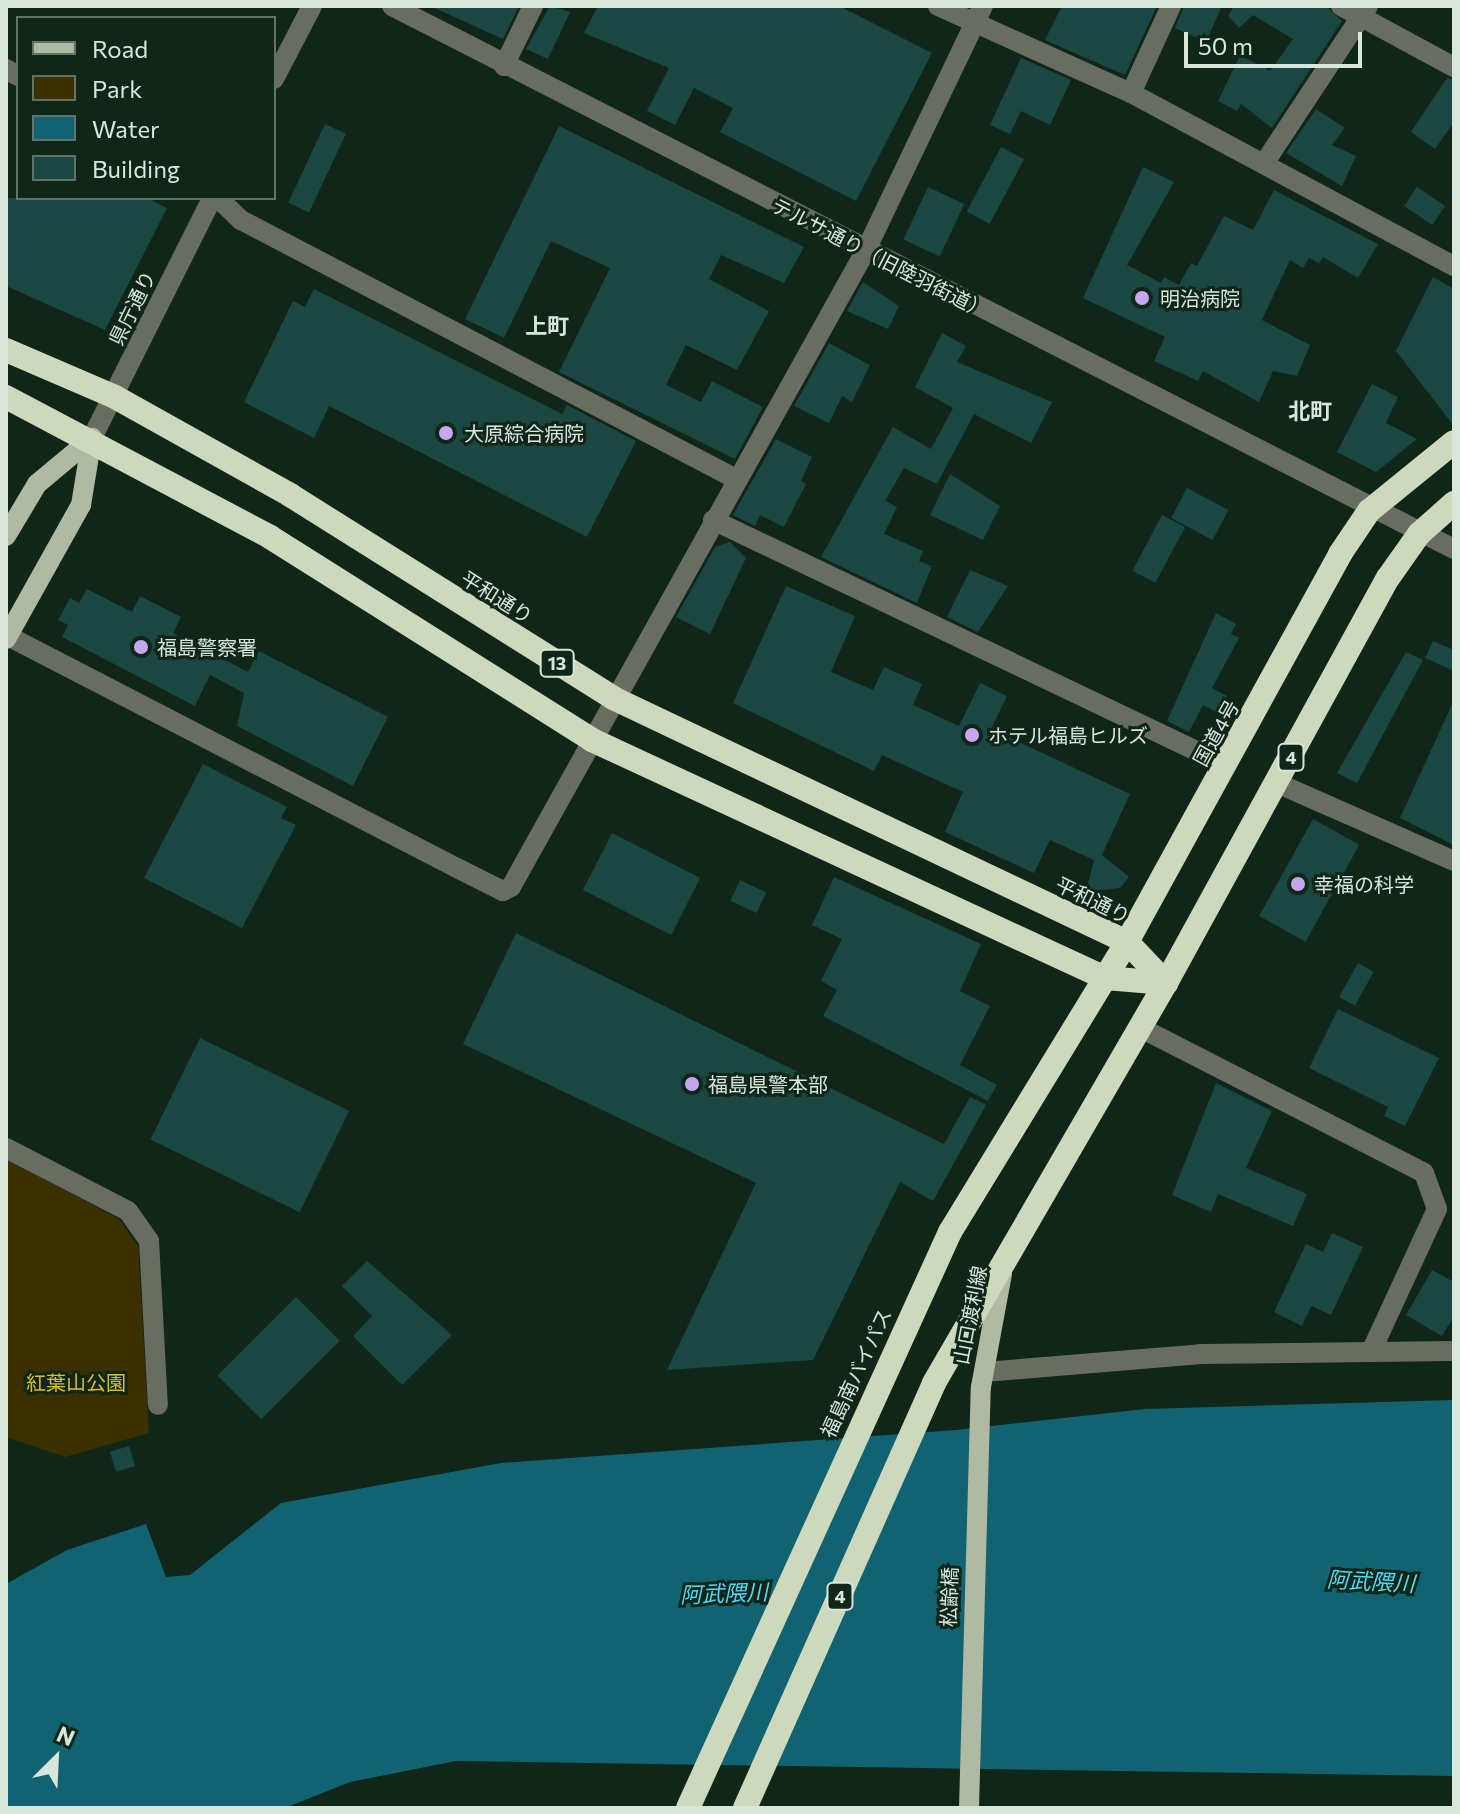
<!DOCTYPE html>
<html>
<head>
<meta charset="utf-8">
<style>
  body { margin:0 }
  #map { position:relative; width:1460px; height:1814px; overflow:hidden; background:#102618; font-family:Commissioner,"Noto Sans JP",sans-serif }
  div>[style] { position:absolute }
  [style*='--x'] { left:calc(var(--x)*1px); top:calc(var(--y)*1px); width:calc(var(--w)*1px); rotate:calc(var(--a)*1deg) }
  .green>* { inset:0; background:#3b3001 }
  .water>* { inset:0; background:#116372 }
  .building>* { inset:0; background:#1a4742; transform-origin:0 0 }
  .minor>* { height:20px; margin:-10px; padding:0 10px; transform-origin:10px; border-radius:10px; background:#686c61 }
  .major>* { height:20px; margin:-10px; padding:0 10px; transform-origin:10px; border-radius:10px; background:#b0b9a2 }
  .highway>* { height:24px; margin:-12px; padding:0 12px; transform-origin:12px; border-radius:12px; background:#cdd8bc }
  .dots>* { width:22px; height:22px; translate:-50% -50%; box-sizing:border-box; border:4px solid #102618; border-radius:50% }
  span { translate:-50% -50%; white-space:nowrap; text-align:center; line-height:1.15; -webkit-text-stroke:6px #102618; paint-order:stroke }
  .shield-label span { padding:2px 6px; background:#102618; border:2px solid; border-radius:6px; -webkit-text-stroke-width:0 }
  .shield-label { font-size:18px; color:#d8e6dc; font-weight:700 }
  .street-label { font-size:20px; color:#d8e6dc }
  .poi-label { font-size:20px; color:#d8e6dc }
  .left { translate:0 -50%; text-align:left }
  .park-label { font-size:20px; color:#dfbc25 }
  .neighbourhood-label { font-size:22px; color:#d8e6dc; font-weight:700 }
  .water-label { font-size:22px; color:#4ddcf9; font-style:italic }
  .frame { position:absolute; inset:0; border:8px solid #d8e6dc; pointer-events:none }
  .legend { position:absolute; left:16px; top:16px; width:260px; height:184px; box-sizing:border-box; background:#102618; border:2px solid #607366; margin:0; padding:10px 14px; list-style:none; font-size:24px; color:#d8e6dc }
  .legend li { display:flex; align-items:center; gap:16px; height:40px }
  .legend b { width:40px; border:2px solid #607366 }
  .north { position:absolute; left:16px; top:1718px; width:80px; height:80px; -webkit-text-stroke:6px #102618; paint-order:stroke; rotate:24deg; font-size:22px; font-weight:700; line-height:32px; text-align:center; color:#d8e6dc }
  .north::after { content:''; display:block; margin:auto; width:28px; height:36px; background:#d8e6dc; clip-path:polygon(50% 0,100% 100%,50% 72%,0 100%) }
  .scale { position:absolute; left:1184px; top:32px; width:178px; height:36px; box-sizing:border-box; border:4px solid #d8e6dc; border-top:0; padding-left:10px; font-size:24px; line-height:28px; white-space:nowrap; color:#d8e6dc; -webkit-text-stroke:6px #102618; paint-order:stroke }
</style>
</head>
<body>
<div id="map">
  <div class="green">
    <div style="clip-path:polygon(6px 1159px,119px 1219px,138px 1246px,149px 1433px,65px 1457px,6px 1437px)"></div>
  </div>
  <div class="water">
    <div style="clip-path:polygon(1454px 1400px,1454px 1776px,456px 1761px,350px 1782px,285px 1808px,6px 1808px,6px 1584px,67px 1550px,146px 1524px,166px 1577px,190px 1575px,281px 1503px,501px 1463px,956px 1430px,1145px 1409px)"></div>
  </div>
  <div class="building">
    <div style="clip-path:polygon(430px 6px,514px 6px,518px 8px,503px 39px)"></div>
    <div style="clip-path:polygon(550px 6px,570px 12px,548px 59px,526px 49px)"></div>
    <div style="clip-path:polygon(598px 6px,839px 6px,932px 53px,856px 201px,720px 132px,733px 108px,694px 88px,675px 125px,647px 111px,669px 68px,584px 33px)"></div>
    <div style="clip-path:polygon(1062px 6px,1157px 6px,1125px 75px,1045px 40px)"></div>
    <div style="clip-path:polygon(1184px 6px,1222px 6px,1206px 42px,1175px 28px)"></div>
    <div style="clip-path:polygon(1234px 6px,1326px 6px,1342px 21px,1272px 128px,1241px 104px,1237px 111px,1218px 101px,1240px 55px,1270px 71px,1293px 39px,1253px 15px,1239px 28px,1228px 16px)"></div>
    <div style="clip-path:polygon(1021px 58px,1071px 80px,1050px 125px,1021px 111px,1010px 134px,990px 125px)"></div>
    <div style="clip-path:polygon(1447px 78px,1454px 80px,1454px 122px,1435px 149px,1411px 132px)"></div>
    <div style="clip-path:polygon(1316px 109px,1345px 128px,1332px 145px,1356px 156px,1342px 186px,1286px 153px)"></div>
    <div style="left:325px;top:124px;width:23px;height:87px;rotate:25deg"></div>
    <div style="clip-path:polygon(559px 126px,804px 247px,784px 283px,721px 255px,709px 279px,769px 311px,737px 370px,686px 345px,666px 385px,701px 402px,712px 381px,763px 407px,735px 459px,559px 372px,610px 268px,551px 241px,504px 338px,465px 319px)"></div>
    <div style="left:1001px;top:147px;width:26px;height:73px;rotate:28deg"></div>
    <div style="clip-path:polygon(1143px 167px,1174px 182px,1127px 265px,1161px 283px,1164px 277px,1179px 285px,1191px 263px,1197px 266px,1224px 216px,1253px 230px,1274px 190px,1378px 244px,1358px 278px,1323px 257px,1319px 263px,1309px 258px,1303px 268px,1290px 260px,1262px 320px,1310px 345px,1297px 376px,1273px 371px,1259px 402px,1203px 371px,1198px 381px,1154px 361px,1165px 337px,1083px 298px)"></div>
    <div style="left:928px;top:187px;width:40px;height:58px;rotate:25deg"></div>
    <div style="left:1417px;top:187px;width:34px;height:23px;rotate:34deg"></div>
    <div style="clip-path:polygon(6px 198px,147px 198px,167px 208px,105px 330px,6px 286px)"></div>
    <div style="clip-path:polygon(1433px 277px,1454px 289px,1454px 426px,1396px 351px)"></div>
    <div style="clip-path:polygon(863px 282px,899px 306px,888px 329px,847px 311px)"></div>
    <div style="clip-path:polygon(314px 289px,562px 414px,567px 405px,636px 441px,587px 537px,329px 406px,314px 438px,244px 402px,293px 301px,305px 307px)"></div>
    <div style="clip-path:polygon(942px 333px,966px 346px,957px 362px,1052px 402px,1031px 443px,974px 414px,937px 484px,904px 468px,885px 501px,897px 507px,884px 534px,923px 551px,919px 561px,932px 566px,917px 603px,821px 557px,893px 427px,931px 449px,953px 408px,915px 387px)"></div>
    <div style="clip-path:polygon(829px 343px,870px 365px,852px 402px,842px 396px,829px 423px,794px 406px)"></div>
    <div style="clip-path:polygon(1372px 384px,1398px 397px,1386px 423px,1417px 439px,1376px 472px,1337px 452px)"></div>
    <div style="clip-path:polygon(776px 439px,812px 457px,801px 481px,806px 484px,784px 527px,760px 515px,755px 526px,733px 515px)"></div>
    <div style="clip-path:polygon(950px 474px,1000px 506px,983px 540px,930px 515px)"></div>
    <div style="left:1187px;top:488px;width:47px;height:34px;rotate:28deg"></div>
    <div style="left:1162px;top:515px;width:26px;height:63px;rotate:28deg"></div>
    <div style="clip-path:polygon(730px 542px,746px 558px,710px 634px,676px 617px,715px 547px)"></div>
    <div style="clip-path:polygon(970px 570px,1008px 586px,978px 632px,947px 617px)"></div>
    <div style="clip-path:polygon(786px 586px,855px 616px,831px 672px,873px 690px,884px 667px,922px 684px,913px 705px,959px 726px,980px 683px,1007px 696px,991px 729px,1130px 794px,1102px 855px,1129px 877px,1120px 888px,1086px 892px,1094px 860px,1050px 840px,1034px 873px,945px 832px,963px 792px,882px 755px,874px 771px,733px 703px)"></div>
    <div style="clip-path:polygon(87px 589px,132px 612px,140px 596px,181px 617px,173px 633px,248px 672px,259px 651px,388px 717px,353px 786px,237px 726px,244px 693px,210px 675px,195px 706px,62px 637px,68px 625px,58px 620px,70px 598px,79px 603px)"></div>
    <div style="clip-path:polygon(1216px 613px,1236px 624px,1231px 634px,1239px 638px,1212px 688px,1227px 696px,1218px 713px,1203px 705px,1189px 732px,1167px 721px)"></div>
    <div style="clip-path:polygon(1433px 641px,1454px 650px,1454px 671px,1425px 658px)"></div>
    <div style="clip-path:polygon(1406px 652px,1423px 660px,1357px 783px,1337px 773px)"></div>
    <div style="clip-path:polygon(1454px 700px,1454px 845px,1400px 818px)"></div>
    <div style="clip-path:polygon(203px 764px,287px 807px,281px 818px,296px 825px,242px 928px,144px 878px)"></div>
    <div style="left:1313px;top:819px;width:53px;height:111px;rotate:29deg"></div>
    <div style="left:612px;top:833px;width:99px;height:64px;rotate:27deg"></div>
    <div style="clip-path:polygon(834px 877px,981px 944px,960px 991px,990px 1006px,960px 1065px,997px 1085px,988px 1101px,823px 1016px,837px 990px,821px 981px,842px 939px,812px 925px)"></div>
    <div style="left:740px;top:880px;width:29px;height:23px;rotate:25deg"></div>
    <div style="clip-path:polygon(516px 933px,944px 1144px,970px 1097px,986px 1105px,933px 1201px,900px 1182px,813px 1360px,667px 1370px,756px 1183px,463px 1044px)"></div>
    <div style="left:1358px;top:963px;width:18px;height:39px;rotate:29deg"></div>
    <div style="clip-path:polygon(1338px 1009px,1439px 1058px,1405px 1126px,1384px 1116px,1388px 1107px,1309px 1068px)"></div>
    <div style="left:200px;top:1038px;width:166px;height:113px;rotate:26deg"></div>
    <div style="clip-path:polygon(1216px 1083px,1272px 1111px,1246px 1168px,1307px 1194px,1293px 1226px,1218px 1194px,1211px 1212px,1172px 1195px)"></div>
    <div style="clip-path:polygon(1332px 1233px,1363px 1247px,1331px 1315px,1311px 1306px,1302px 1326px,1274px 1312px,1306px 1244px,1323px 1252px)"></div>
    <div style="clip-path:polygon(367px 1261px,452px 1335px,402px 1385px,353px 1336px,372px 1316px,342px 1286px)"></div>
    <div style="clip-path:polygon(1432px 1270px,1454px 1282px,1454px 1316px,1442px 1336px,1406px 1315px)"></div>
    <div style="left:296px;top:1297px;width:62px;height:111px;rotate:45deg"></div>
    <div style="left:129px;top:1446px;width:21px;height:20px;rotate:73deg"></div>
  </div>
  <div class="minor">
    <div style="--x:392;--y:6;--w:1193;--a:27.08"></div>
    <div style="--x:938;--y:6;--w:212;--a:24.3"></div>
    <div style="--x:1131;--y:93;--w:366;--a:28.2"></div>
    <div style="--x:1341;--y:6;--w:128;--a:28.4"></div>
    <div style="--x:504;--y:66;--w:67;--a:-64.2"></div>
    <div style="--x:6;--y:69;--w:14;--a:30"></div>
    <div style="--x:274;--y:79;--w:82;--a:-62.5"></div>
    <div style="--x:1131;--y:93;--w:96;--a:-65.3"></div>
    <div style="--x:1265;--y:162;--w:187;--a:-56.6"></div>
    <div style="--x:218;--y:198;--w:32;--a:44"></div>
    <div style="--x:241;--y:220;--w:559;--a:27.62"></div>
    <div style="--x:92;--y:438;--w:268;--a:-63.4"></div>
    <div style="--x:713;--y:520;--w:569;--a:25.53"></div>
    <div style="--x:6;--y:635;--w:510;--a:27.32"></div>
    <div style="--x:459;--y:869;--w:49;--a:26.6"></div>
    <div style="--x:503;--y:891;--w:9;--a:-27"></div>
    <div style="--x:511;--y:887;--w:729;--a:-60.87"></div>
    <div style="--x:866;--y:250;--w:271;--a:-64.4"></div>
    <div style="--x:1277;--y:783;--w:193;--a:23.8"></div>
    <div style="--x:1139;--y:1027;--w:320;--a:27.1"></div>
    <div style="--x:1424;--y:1173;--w:38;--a:70"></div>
    <div style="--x:1437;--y:1209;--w:157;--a:114.8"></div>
    <div style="--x:6;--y:1148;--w:137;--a:27.3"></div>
    <div style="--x:128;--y:1211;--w:37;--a:55"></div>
    <div style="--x:149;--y:1241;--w:164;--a:86.9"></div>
    <div style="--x:984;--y:1372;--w:218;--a:-4.7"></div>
    <div style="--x:1201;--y:1354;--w:253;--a:-0.7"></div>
  </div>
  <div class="major">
    <div style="--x:6;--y:536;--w:61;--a:-59.2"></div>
    <div style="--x:37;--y:484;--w:72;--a:-39.9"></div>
    <div style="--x:6;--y:639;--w:154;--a:-60.8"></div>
    <div style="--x:81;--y:505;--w:68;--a:-80.7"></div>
    <div style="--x:969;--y:1808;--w:421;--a:-88.4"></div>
    <div style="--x:981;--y:1387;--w:115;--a:-79.5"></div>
  </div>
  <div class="highway">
    <div style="--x:6;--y:350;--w:119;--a:23.3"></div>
    <div style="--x:115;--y:397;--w:201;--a:29.2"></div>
    <div style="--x:290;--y:495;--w:381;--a:32.1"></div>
    <div style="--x:613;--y:698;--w:569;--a:25.39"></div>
    <div style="--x:1127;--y:942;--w:57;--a:46.4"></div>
    <div style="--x:6;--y:397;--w:299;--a:27.9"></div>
    <div style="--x:270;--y:537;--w:381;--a:32.2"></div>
    <div style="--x:592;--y:740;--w:566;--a:24.89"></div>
    <div style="--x:1105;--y:978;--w:61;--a:4.7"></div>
    <div style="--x:688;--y:1808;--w:633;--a:-65.54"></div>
    <div style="--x:950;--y:1232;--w:340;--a:-58.6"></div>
    <div style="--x:1127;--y:942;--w:443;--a:-61.2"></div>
    <div style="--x:1340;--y:554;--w:52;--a:-56"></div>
    <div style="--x:1369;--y:511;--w:109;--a:-39.1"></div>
    <div style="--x:745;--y:1808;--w:465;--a:-66"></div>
    <div style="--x:934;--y:1383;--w:462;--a:-59.9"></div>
    <div style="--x:1166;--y:983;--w:462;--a:-61.3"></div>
    <div style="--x:1388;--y:578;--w:54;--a:-54.8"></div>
    <div style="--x:1419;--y:534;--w:47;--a:-41.5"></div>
  </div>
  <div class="dots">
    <div style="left:1142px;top:298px;background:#c6a6f0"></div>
    <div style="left:446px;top:433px;background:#c6a6f0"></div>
    <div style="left:141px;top:647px;background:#c6a6f0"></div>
    <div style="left:972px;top:735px;background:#c6a6f0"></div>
    <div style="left:1298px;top:884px;background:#c6a6f0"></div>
    <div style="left:692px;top:1084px;background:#c6a6f0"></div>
  </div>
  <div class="shield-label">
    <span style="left:557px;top:663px">13</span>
    <span style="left:1291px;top:757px">4</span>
    <span style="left:840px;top:1596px">4</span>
  </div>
  <div class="street-label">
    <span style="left:880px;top:258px;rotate:27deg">テルサ通り（旧陸羽街道）</span>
    <span style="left:132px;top:308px;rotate:-64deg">県庁通り</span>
    <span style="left:497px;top:597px;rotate:32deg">平和通り</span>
    <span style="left:1216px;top:733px;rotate:-61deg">国道4号</span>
    <span style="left:1093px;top:900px;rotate:26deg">平和通り</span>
    <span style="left:970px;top:1315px;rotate:-79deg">山口渡利線</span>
    <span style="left:856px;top:1373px;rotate:-65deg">福島南バイパス</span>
    <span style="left:949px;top:1597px;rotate:-88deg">松齢橋</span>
  </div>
  <div class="poi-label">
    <span class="left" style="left:1160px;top:298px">明治病院</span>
    <span class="left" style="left:464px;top:433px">大原綜合病院</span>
    <span class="left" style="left:157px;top:647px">福島警察署</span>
    <span class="left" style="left:988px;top:735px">ホテル福島ヒルズ</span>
    <span class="left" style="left:1314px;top:884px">幸福の科学</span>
    <span class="left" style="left:708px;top:1084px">福島県警本部</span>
  </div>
  <div class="park-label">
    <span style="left:76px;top:1382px">紅葉山公園</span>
  </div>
  <div class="neighbourhood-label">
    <span style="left:547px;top:326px">上町</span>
    <span style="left:1310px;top:411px">北町</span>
  </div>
  <div class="water-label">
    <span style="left:1371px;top:1581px;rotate:3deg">阿武隈川</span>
    <span style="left:724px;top:1593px;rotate:-2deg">阿武隈川</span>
  </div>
  <div class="frame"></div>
  <ul class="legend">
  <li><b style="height:10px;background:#b0b9a2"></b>Road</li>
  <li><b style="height:22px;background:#3b3001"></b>Park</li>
  <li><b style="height:22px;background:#116372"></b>Water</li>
  <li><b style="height:22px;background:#1a4742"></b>Building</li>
  </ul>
  <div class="north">N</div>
  <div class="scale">50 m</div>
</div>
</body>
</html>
